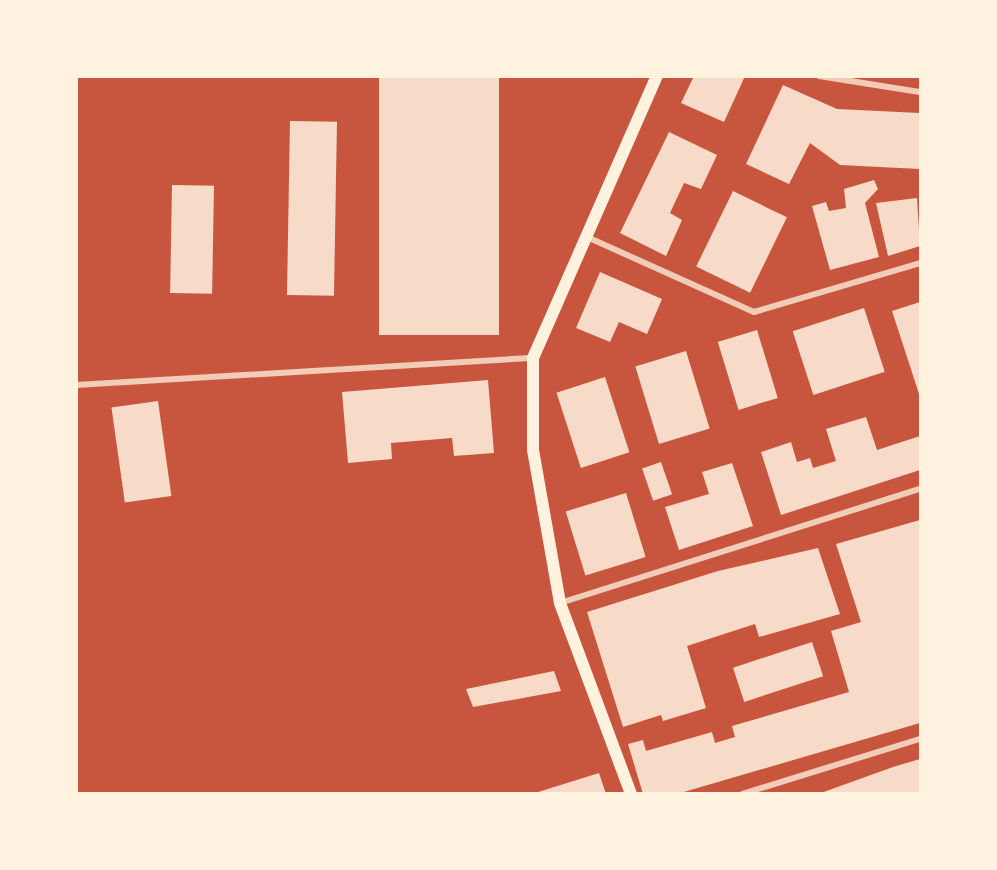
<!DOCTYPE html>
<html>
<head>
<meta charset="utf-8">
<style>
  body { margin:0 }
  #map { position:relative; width:997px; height:870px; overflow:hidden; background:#c8553d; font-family:Inter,sans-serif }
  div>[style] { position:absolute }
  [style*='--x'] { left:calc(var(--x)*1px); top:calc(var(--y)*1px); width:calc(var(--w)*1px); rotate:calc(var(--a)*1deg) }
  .building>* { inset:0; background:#f7dbc8; transform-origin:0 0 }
  .minor>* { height:6px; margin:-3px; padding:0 3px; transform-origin:3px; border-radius:3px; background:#f1ccb7 }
  .secondary>* { height:12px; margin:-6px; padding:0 6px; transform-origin:6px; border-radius:6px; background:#fff3e0 }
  span { translate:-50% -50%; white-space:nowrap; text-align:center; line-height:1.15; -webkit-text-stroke:6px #fff3e0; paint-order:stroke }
  .frame { position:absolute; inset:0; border:78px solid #fff3e0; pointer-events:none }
</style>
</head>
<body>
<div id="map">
  <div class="building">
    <div style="left:379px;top:76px;width:120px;height:259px"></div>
    <div style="clip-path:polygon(694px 76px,745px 76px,724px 122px,681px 103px)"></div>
    <div style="clip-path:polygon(783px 85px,837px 109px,920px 113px,920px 169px,840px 165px,810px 143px,789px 184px,746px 164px)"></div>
    <div style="left:290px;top:121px;width:47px;height:174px;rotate:1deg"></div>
    <div style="clip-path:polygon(669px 132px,717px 155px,701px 189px,684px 183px,670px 213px,682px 220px,666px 256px,620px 233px)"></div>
    <div style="clip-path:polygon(874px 180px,878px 189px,865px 203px,879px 257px,830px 270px,812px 206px,826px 202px,829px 211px,846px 208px,844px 189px)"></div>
    <div style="left:172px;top:185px;width:42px;height:108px;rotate:1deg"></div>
    <div style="left:733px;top:191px;width:60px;height:84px;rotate:26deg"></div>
    <div style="clip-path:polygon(917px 198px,920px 246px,888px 256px,876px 203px)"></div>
    <div style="clip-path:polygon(600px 272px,662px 299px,647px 334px,619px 322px,610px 342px,576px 328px)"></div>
    <div style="clip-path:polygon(920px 302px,920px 397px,892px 311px)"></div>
    <div style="left:864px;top:308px;width:67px;height:75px;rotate:72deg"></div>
    <div style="left:757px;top:330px;width:71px;height:41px;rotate:73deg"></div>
    <div style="left:686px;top:351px;width:81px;height:53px;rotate:73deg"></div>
    <div style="left:605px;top:377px;width:79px;height:51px;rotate:72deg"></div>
    <div style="clip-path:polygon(488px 380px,494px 453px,454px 456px,452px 438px,391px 443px,392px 459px,348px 463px,342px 392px)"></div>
    <div style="left:158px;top:401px;width:96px;height:47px;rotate:82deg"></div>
    <div style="clip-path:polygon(866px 417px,877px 450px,920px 436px,920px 470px,781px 515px,761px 452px,791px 442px,797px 462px,810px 458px,813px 468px,836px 461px,826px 429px)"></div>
    <div style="left:661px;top:462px;width:34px;height:20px;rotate:71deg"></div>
    <div style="clip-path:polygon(732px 463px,753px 526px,679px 550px,665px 507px,709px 494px,702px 472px)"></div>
    <div style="left:626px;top:493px;width:67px;height:63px;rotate:73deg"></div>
    <div style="clip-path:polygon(920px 520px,920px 723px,677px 794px,643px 794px,628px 744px,643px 740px,646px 751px,712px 732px,715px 743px,735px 737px,732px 726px,849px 692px,831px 631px,861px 622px,836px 544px)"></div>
    <div style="clip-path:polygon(818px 548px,840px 614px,759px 637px,755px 624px,687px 646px,706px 708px,663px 721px,661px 715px,623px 727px,587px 612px,718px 571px)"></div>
    <div style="left:812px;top:642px;width:36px;height:83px;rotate:72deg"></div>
    <div style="clip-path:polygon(554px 671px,561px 691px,473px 707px,466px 689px)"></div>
    <div style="clip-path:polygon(920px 759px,920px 794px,818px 794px,893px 767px)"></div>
    <div style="clip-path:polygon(599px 773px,606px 794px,535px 794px,535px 793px)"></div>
  </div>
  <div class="minor">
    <div style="--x:819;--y:76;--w:102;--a:9"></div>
    <div style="--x:587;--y:237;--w:183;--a:24.2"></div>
    <div style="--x:754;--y:312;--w:173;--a:-16.4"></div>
    <div style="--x:76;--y:385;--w:458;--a:-3.4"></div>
    <div style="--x:560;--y:603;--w:378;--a:-17.6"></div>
    <div style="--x:742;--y:794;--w:186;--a:-17.2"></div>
  </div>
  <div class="secondary">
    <div style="--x:631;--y:794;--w:204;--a:-110.4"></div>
    <div style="--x:560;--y:603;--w:155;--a:-100"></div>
    <div style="--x:533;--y:450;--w:92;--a:-90"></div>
    <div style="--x:533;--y:358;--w:308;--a:-66.3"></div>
  </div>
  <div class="frame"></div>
</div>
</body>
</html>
